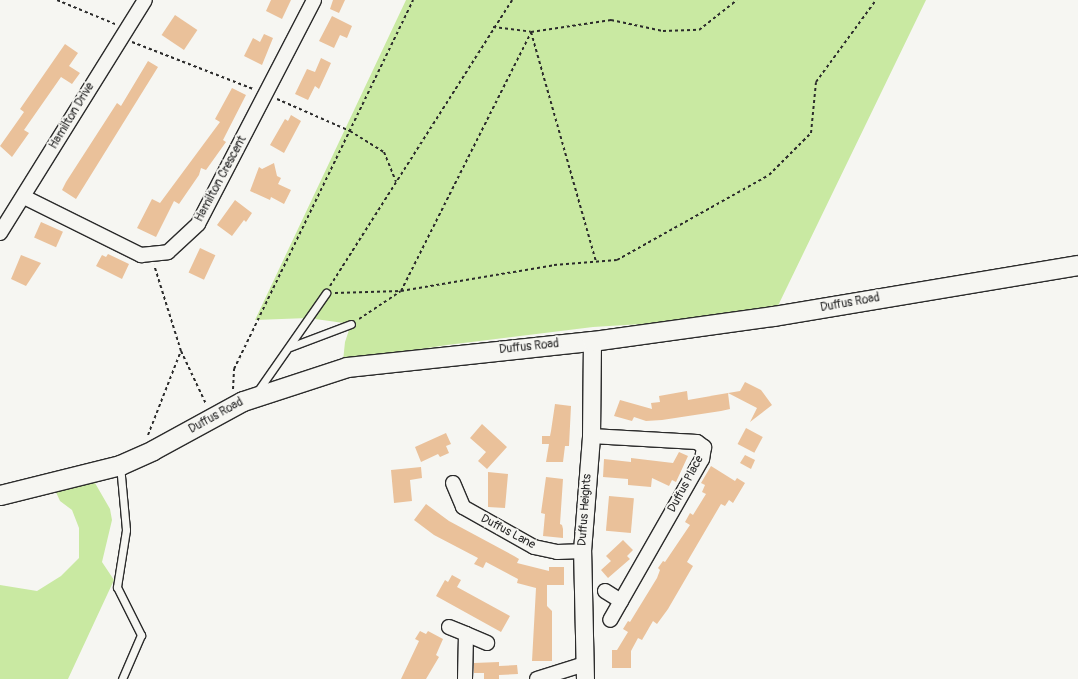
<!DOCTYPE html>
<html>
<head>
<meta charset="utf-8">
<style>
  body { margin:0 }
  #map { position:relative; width:1078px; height:679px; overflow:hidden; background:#f6f6f2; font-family:Pangolin,sans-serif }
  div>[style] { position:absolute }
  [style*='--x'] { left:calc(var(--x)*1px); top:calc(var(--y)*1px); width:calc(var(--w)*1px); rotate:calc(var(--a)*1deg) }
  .green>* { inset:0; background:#c9e9a2 }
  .building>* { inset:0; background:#eac19a; transform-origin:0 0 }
  .path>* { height:2px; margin-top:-1px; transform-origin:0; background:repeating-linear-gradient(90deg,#2b2b2b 0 3px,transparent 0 6px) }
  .roads { filter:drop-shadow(1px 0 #2b2b2b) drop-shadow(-1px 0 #2b2b2b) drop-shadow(0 1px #2b2b2b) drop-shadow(0 -1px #2b2b2b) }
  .service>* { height:7px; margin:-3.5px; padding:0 3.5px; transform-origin:3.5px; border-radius:3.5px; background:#f6f6f2 }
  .minor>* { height:14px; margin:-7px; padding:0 7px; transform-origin:7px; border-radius:7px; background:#f6f6f2 }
  .tertiary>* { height:17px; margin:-8.5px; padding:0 8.5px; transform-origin:8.5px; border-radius:8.5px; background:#f6f6f2 }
  .secondary>* { height:19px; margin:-9.5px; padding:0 9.5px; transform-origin:9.5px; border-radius:9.5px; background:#f6f6f2 }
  span { translate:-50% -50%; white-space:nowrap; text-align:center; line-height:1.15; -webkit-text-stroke:4px #f6f6f2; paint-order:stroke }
  .street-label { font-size:12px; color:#2b2b2b }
</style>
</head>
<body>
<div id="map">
  <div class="green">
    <div style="clip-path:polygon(406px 0,926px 0,773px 316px,593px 327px,447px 345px,343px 361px,345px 342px,351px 324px,308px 318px,255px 320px)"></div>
    <div style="clip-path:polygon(95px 483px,110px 509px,112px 520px,102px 562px,114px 580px,68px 679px,0 679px,0 585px,37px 591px,61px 576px,79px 558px,79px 528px,72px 510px,60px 501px,55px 490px)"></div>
  </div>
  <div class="building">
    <div style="clip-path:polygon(271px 0,291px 0,282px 19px,266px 11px)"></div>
    <div style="clip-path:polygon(333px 0,345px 0,339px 13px,330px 9px)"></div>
    <div style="left:175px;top:15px;width:27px;height:24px;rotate:34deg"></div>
    <div style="clip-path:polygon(332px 16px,352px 26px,347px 38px,340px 35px,334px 48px,319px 41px)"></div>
    <div style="clip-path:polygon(264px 34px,273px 38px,262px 65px,244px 56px,253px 38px,260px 42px)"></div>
    <div style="clip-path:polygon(65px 44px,78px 53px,69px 66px,80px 73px,72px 84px,61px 77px,24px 130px,29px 133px,12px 157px,0 146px,24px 112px,20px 109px)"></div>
    <div style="clip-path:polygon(321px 58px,331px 63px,319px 89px,315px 86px,308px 100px,295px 94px,307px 69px,315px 72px)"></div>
    <div style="clip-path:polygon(148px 61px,158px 67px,76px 199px,62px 190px,66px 182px,117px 103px,121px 106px)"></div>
    <div style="clip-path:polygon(232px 88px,246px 95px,223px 140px,226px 142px,206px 170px,201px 168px,199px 175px,179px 204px,174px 201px,156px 237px,137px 228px,152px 199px,160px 203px,220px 122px,215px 119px)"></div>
    <div style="clip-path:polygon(291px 115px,301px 121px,284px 153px,270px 145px,285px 119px,288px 121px)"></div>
    <div style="clip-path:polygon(274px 163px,277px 176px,281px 178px,278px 184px,291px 190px,284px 204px,271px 197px,270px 200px,250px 191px,259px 167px,262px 169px)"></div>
    <div style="clip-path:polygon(235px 200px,252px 213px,246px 222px,244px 220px,232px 236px,217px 225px)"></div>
    <div style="left:41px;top:222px;width:24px;height:17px;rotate:24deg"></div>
    <div style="left:200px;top:248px;width:17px;height:27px;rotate:25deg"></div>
    <div style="clip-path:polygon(108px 254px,129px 264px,122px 279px,96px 266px,102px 255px,106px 257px)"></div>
    <div style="clip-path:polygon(21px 255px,41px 263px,26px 286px,11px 279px)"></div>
    <div style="clip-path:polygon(745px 382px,761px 390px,772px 405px,750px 422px,757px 408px,728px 393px,730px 409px,721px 411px,662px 420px,646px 421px,634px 417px,632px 421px,614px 416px,620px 400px,652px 409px,651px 403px,660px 402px,659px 396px,687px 391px,688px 400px,711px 396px,710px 396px,740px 391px)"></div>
    <div style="clip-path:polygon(555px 404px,571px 406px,569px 446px,565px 446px,563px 462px,546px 462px,549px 444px,542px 444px,542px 436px,550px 436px,551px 431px)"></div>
    <div style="clip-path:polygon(482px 424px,507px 447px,487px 469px,478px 461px,486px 452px,470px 438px)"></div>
    <div style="left:746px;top:428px;width:19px;height:18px;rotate:28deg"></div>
    <div style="clip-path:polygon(446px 433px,451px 444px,446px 446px,449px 453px,440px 457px,438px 454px,421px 462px,415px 447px)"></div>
    <div style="clip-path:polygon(679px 452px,688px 456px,676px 482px,672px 480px,669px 486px,652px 478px,651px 487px,628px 485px,628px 479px,603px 477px,604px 459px,631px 462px,631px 458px,673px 463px)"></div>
    <div style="clip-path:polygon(745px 455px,755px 460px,751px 469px,740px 463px)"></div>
    <div style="clip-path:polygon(711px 466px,735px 481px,737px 478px,745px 483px,733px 503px,729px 500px,725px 506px,721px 504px,687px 562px,693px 566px,668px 609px,657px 624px,653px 621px,642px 640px,638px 638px,631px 651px,631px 668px,612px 668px,612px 650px,617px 650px,628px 632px,623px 629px,628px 621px,630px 622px,657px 578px,660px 570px,658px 568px,663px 561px,665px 562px,690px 525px,685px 522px,690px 513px,693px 515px,706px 494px,702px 492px,705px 485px,701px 483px)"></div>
    <div style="clip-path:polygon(421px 467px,422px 478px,410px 480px,412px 501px,394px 503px,391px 470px)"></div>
    <div style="clip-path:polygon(488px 472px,508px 474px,505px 508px,488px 507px)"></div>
    <div style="clip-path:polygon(546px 477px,563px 479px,560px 524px,562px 525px,563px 529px,563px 538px,543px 536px,545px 514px,541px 513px)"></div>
    <div style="left:609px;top:496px;width:25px;height:35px;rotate:5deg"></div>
    <div style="clip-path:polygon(426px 504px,449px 521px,514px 556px,519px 559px,517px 563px,549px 571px,549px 567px,564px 567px,564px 585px,547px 585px,547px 606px,552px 611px,552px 661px,532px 661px,536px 588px,517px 583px,518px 579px,486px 562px,483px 568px,474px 564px,478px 558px,434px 535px,414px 520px)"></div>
    <div style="clip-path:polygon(623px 540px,633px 550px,627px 556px,630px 559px,608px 578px,601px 570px,611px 561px,606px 556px)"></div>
    <div style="clip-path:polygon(452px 575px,461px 580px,457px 587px,510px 616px,501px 632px,436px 596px,445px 580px,448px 582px)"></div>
    <div style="clip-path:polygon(420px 631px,426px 634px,428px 631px,443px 639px,436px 655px,439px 657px,426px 679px,401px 679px,419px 641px,415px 639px)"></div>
    <div style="clip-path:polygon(499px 662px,499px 666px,517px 665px,518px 674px,499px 675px,499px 679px,484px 679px,484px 673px,474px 673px,474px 663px)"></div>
  </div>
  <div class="path">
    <div style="--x:57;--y:0;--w:63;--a:22.5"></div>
    <div style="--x:493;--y:27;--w:38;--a:7"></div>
    <div style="--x:531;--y:32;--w:81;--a:-8.5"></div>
    <div style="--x:611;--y:20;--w:53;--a:11.9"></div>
    <div style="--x:663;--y:31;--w:36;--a:-2"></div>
    <div style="--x:699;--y:30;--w:48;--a:-38.3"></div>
    <div style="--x:531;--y:32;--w:239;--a:74.2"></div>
    <div style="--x:132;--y:42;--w:130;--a:21.2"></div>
    <div style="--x:277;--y:99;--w:80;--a:23.7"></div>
    <div style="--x:350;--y:131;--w:40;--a:32"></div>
    <div style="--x:384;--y:152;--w:32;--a:68"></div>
    <div style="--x:330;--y:286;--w:339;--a:-57.5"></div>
    <div style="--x:335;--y:293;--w:66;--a:-1.7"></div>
    <div style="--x:401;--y:291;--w:290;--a:-63.3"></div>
    <div style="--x:359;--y:319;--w:50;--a:-33.7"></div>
    <div style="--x:401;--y:291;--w:155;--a:-9.6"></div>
    <div style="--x:554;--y:265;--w:63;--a:-4.5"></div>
    <div style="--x:617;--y:260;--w:174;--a:-29.2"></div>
    <div style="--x:769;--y:175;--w:59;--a:-45"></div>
    <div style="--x:811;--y:133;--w:51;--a:-84.4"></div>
    <div style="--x:816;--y:82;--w:102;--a:-53.8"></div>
    <div style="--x:181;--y:351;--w:59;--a:64.7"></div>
    <div style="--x:233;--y:389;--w:20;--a:-87"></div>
    <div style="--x:234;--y:369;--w:410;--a:-64.1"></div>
    <div style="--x:148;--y:435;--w:90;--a:-68.6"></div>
    <div style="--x:181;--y:351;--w:90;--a:-107.4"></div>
  </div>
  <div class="roads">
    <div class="service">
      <div style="--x:290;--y:347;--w:65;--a:-20.7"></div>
      <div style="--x:257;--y:392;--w:121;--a:-55.1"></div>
      <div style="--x:120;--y:465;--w:65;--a:84.7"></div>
      <div style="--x:126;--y:530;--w:58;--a:99"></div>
      <div style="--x:117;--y:587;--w:54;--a:63.4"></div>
      <div style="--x:141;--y:635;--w:48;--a:113.4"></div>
    </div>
    <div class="minor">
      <div style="--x:24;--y:197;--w:131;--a:26.4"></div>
      <div style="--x:141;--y:255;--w:27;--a:-6"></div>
      <div style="--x:168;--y:252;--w:41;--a:-43"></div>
      <div style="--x:198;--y:224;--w:252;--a:-62.6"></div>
      <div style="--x:0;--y:233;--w:274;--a:-58.1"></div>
      <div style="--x:591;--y:436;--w:106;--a:3.2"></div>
      <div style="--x:697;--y:442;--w:9;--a:36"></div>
      <div style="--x:704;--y:447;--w:12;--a:99"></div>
      <div style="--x:702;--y:459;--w:185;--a:119.7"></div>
      <div style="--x:453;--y:483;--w:26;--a:67"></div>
      <div style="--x:463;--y:507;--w:81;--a:29.4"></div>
      <div style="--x:534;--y:547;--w:24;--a:12"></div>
      <div style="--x:557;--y:552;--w:25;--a:-2"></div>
      <div style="--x:605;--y:591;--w:19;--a:32"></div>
      <div style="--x:449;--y:627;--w:18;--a:22"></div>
      <div style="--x:465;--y:679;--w:45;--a:-88.7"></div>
      <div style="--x:466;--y:634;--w:23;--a:23"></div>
      <div style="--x:537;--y:679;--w:50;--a:-17.4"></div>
    </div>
    <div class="tertiary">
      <div style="--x:585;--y:679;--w:128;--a:-91.3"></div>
      <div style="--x:582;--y:551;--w:115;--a:-85.5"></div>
      <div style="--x:591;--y:436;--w:95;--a:-89.4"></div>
    </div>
    <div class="secondary">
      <div style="--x:0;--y:495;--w:124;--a:-14"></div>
      <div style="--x:120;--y:465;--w:36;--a:-24"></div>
      <div style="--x:153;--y:450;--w:102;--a:-28.6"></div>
      <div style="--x:243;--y:401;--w:109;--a:-18.1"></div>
      <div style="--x:347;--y:367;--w:246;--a:-6.1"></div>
      <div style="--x:592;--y:341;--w:183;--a:-7.9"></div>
      <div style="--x:773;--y:316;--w:309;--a:-9.5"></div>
    </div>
  </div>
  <div class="street-label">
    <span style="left:72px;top:116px;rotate:-59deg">Hamilton Drive</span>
    <span style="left:221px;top:179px;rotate:-62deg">Hamilton Crescent</span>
    <span style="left:850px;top:303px;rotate:-10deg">Duffus Road</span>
    <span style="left:529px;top:347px;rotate:-6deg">Duffus Road</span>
    <span style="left:216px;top:416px;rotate:-29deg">Duffus Road</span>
    <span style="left:686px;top:484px;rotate:-62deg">Duffus Place</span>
    <span style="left:585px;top:510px;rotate:-86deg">Duffus Heights</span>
    <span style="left:508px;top:532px;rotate:28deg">Duffus Lane</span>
  </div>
</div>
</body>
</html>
